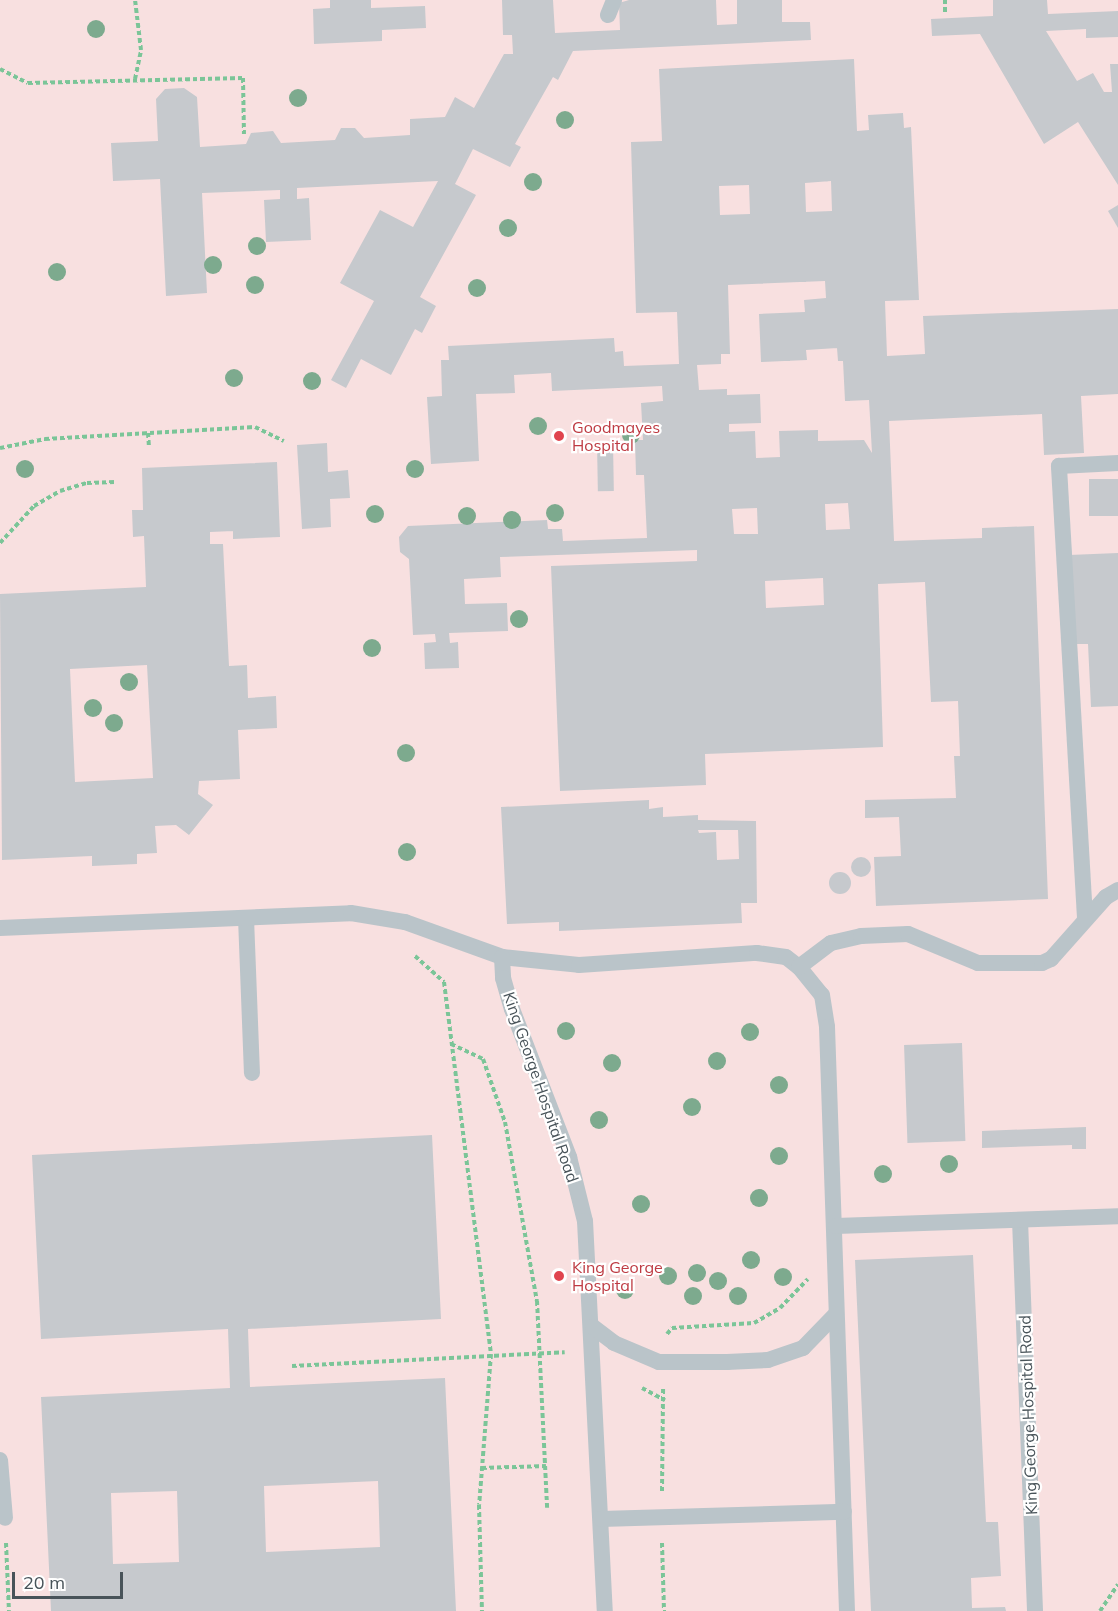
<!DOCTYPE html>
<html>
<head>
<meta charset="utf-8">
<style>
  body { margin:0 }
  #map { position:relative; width:1118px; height:1611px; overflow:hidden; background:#f0eeee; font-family:Mulish,sans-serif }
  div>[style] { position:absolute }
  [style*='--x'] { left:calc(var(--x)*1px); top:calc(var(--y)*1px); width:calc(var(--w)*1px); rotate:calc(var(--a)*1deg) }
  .medical>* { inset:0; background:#f8e0e0; transform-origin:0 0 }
  .building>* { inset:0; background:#c6c9cd; transform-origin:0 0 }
  .round { border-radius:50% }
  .path>* { height:4px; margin-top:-2px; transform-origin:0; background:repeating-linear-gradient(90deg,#7bc598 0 4.5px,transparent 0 7.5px) }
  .lane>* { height:16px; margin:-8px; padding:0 8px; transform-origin:8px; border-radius:8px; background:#bac4c9 }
  .trees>* { width:18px; height:18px; margin:-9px; border-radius:50%; background:#7daa8e }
  .dots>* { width:16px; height:16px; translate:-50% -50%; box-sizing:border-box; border:3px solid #fff; border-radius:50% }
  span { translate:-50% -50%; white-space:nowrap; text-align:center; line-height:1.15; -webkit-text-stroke:4.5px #fff; paint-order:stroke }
  .health-label { font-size:16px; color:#be3a42 }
  .left { translate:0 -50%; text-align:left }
  .street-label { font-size:16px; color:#485359 }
  .scale { position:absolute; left:12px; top:1572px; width:111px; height:27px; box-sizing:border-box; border:3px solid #485359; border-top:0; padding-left:8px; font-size:18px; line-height:21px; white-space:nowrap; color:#485359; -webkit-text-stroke:4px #fff; paint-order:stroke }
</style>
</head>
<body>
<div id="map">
  <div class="medical">
    <div style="left:0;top:0;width:1118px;height:1611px"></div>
  </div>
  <div class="building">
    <div style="clip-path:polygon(330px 0,371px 0,371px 8px,425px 6px,426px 28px,382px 30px,382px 41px,314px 44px,313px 9px,330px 8px)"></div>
    <div style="clip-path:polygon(502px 0,553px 0,555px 33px,620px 30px,619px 3px,629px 0,716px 0,717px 25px,737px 24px,737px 0,782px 0,782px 22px,810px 22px,811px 40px,573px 51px,558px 80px,553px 77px,515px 144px,521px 147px,510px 167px,473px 149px,455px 184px,476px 195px,420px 297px,436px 306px,422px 333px,415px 329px,391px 375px,361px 359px,346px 388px,331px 380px,374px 301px,340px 283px,380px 210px,413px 227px,438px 181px,297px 188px,297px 199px,309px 198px,311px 240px,266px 242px,264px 200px,280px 199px,280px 190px,202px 193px,207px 293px,166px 296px,160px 179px,113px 181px,111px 143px,158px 141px,156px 99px,165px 89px,184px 88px,197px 97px,200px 147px,246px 144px,251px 133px,273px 131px,281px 143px,335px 140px,341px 128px,355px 128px,364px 138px,410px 135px,410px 119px,445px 117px,455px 97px,474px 108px,504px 54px,513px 54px,512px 35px,503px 35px)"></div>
    <div style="clip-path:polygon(993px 0,1047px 0,1048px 14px,1118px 11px,1118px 37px,1086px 38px,1086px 29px,1046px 31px,1077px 81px,1093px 73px,1104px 92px,1112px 92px,1110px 64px,1118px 64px,1118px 185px,1078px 122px,1044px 144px,980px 34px,932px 36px,931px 19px,993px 16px)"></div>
    <div style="clip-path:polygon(evenodd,854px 59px,857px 131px,869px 130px,868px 115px,903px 113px,904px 128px,911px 127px,919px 300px,885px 301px,887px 356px,925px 354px,923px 316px,1118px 309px,1118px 394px,1081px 396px,1084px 453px,1044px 455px,1042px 414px,889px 421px,894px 541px,982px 538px,982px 528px,1034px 526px,1048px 899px,876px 906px,874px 857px,901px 856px,899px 817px,865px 818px,865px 800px,956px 798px,954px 756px,960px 756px,958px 701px,931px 702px,925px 582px,878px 584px,883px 747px,705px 754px,706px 785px,560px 791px,551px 566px,697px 561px,697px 550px,500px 557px,501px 577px,464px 579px,465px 604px,507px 603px,508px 631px,449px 633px,450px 643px,458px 642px,459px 668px,425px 669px,424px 643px,436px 642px,435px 634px,413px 635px,409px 559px,400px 552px,399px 537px,408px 526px,547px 520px,548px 529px,562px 529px,563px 541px,647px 538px,644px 475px,636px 475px,635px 440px,643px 440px,641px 403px,663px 401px,662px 386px,552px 391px,551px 373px,514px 375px,515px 393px,476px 394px,479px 461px,431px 464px,427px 397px,442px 396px,441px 360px,449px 360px,448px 346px,614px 338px,615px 352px,623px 351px,624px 366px,679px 364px,677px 312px,636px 313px,631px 142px,662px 141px,659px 69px,854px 59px,831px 181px,832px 211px,806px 212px,805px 183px,831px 181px,854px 59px,749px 185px,750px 214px,720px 215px,719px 186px,749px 185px,854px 59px,825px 281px,826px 298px,804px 300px,805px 312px,759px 314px,761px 362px,807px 360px,806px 350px,837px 348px,838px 361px,843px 361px,845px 401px,869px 400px,872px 453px,864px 440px,818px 441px,818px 430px,779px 431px,780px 457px,756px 458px,755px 431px,729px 432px,729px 424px,761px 423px,760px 394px,727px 395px,727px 389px,699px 390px,697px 365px,721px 364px,721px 354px,730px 354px,728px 285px,825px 281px,854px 59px,848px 503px,850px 529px,826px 530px,825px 504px,848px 503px,854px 59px,757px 508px,758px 534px,734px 534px,732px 509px,757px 508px,854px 59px,823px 578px,824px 605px,766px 608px,765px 581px,823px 578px)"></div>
    <div style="clip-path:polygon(1118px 205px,1118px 228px,1108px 211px)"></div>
    <div style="left:613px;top:442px;width:49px;height:16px;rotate:89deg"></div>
    <div style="clip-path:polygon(327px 443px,328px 472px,348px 470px,350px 498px,330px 499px,331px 527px,302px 529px,297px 445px)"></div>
    <div style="clip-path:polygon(evenodd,277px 462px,280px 537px,233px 539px,233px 531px,210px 532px,210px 544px,223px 544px,229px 666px,247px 665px,248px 698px,276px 696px,277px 728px,238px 730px,240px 779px,199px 781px,198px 794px,213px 805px,189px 835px,176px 825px,155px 826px,157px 853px,137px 854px,137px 864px,92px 866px,92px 856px,2px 860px,0 594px,146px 587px,144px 536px,133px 537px,132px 510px,143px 510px,142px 468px,277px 462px,147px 665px,153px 778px,75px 782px,70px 669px,147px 665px)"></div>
    <div style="left:1118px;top:479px;width:37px;height:29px;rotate:90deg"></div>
    <div style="clip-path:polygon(1118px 553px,1118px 706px,1091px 707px,1088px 644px,1071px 644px,1069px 555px)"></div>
    <div style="clip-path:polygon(evenodd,649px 800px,649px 809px,663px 807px,663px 817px,698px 815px,698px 820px,756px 821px,757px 903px,741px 903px,742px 923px,559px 931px,559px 922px,507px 924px,501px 807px,649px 800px,698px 830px,738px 830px,739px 859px,717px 860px,716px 832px,699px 833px,698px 830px)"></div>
    <div class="round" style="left:851px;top:857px;width:20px;height:20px"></div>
    <div class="round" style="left:829px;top:872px;width:22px;height:22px"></div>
    <div style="left:962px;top:1043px;width:98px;height:58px;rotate:88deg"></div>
    <div style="clip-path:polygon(1086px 1127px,1086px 1149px,1072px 1149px,1072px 1145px,982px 1148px,982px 1131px)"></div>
    <div style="clip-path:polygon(evenodd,432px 1135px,441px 1319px,248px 1329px,250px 1387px,445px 1378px,456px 1611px,51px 1611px,41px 1397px,230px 1388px,228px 1329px,41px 1339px,32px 1155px,432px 1135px,378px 1481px,380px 1547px,266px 1552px,264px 1486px,378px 1481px,432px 1135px,177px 1491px,179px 1562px,113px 1564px,111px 1493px,177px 1491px)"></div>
    <div style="clip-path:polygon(973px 1255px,986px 1522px,998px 1522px,1001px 1576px,971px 1578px,972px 1608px,1005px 1607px,1006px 1611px,871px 1611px,855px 1260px)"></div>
  </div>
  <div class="path">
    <div style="--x:945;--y:0;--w:13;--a:90"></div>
    <div style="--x:0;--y:69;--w:31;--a:27"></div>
    <div style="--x:28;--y:83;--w:215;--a:-1.3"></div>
    <div style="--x:243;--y:78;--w:56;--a:89"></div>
    <div style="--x:135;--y:79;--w:30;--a:-78"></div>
    <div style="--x:141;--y:50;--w:50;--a:-96.8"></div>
    <div style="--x:148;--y:433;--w:15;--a:86"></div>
    <div style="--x:0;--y:448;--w:46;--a:-11.3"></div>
    <div style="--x:45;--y:439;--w:210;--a:-3.3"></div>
    <div style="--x:255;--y:427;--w:32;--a:26"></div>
    <div style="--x:0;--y:543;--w:50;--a:-47.4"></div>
    <div style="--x:34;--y:506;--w:30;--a:-30"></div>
    <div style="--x:60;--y:491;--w:28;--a:-17"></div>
    <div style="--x:87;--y:483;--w:28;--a:-2"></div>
    <div style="--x:415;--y:956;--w:39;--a:42"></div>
    <div style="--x:444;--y:982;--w:375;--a:82.8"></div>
    <div style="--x:491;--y:1354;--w:151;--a:94.5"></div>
    <div style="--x:479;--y:1505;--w:106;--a:88.4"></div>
    <div style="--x:451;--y:1044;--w:35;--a:25"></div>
    <div style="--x:483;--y:1059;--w:67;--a:70.8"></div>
    <div style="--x:505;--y:1122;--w:182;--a:79.9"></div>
    <div style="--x:537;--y:1301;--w:207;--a:87.2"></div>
    <div style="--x:667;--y:1334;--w:8;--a:-50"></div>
    <div style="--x:672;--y:1328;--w:82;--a:-3.5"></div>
    <div style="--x:754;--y:1323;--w:30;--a:-30"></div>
    <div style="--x:780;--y:1308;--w:40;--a:-46"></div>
    <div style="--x:292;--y:1366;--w:273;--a:-2.9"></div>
    <div style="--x:642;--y:1388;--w:26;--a:28"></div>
    <div style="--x:482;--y:1468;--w:64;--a:-1.8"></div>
    <div style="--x:662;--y:1491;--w:103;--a:-89.4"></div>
    <div style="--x:6;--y:1543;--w:68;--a:87.5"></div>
    <div style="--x:662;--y:1543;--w:68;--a:88.3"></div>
    <div style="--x:1100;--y:1611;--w:32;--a:-56"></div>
  </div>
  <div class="lane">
    <div style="--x:608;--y:15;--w:16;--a:-68"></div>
    <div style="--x:246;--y:918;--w:155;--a:87.8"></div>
    <div style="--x:1085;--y:918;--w:453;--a:-93.3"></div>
    <div style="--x:1059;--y:466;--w:59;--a:-2.9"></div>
    <div style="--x:0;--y:928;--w:351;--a:-2.4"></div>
    <div style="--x:351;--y:913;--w:55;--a:9.5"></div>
    <div style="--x:405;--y:922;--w:103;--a:19.8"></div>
    <div style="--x:502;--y:957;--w:77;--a:5.9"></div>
    <div style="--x:579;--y:965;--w:178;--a:-3.9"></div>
    <div style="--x:757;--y:953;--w:29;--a:8"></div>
    <div style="--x:786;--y:957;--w:16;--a:38"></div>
    <div style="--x:799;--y:967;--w:36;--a:51"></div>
    <div style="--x:822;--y:995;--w:32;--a:81"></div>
    <div style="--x:827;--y:1027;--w:584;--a:88.04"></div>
    <div style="--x:502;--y:957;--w:21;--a:87"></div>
    <div style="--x:503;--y:978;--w:32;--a:74"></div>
    <div style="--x:512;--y:1009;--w:159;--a:68.9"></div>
    <div style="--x:569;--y:1157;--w:66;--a:76"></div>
    <div style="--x:585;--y:1221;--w:391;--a:87.1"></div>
    <div style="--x:799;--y:967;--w:40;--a:-37"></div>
    <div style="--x:831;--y:943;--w:31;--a:-13"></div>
    <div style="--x:861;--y:936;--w:47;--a:-2.4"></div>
    <div style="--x:908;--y:934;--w:76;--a:22.5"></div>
    <div style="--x:978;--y:963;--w:64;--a:0"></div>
    <div style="--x:1042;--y:963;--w:10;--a:-24"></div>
    <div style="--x:1051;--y:959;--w:83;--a:-48.4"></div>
    <div style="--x:1106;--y:897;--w:14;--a:-30"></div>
    <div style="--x:1020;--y:1220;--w:391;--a:87.8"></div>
    <div style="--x:836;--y:1226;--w:282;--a:-2"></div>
    <div style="--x:593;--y:1327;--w:26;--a:37"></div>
    <div style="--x:614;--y:1343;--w:49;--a:22.9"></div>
    <div style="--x:659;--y:1362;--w:68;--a:0"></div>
    <div style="--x:727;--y:1362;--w:41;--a:-2.8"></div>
    <div style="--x:768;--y:1360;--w:37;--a:-19"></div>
    <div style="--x:803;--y:1348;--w:47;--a:-45.9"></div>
    <div style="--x:0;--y:1460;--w:58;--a:85.1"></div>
    <div style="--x:601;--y:1519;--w:243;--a:-1.7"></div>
  </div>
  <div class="trees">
    <div style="left:96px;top:29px"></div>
    <div style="left:298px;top:98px"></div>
    <div style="left:565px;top:120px"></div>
    <div style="left:533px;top:182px"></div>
    <div style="left:508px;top:228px"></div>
    <div style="left:257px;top:246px"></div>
    <div style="left:213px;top:265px"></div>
    <div style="left:57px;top:272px"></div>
    <div style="left:255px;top:285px"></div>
    <div style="left:477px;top:288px"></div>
    <div style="left:234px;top:378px"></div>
    <div style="left:312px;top:381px"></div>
    <div style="left:538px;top:426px"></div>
    <div style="left:631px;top:435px"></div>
    <div style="left:25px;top:469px"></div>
    <div style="left:415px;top:469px"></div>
    <div style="left:555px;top:513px"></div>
    <div style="left:375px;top:514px"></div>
    <div style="left:467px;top:516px"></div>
    <div style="left:512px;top:520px"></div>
    <div style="left:519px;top:619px"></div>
    <div style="left:372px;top:648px"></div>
    <div style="left:129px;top:682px"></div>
    <div style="left:93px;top:708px"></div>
    <div style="left:114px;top:723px"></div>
    <div style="left:406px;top:753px"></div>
    <div style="left:407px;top:852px"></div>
    <div style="left:566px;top:1031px"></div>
    <div style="left:750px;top:1032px"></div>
    <div style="left:717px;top:1061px"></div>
    <div style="left:612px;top:1063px"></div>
    <div style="left:779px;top:1085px"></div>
    <div style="left:692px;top:1107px"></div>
    <div style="left:599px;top:1120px"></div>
    <div style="left:779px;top:1156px"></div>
    <div style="left:949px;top:1164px"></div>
    <div style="left:883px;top:1174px"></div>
    <div style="left:759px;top:1198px"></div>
    <div style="left:641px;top:1204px"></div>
    <div style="left:751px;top:1260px"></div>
    <div style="left:697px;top:1273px"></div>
    <div style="left:668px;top:1276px"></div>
    <div style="left:783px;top:1277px"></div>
    <div style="left:718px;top:1281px"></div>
    <div style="left:625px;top:1290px"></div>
    <div style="left:693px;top:1296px"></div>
    <div style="left:738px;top:1296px"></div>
  </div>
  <div class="dots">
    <div style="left:559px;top:436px;background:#e0444e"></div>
    <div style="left:559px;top:1276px;background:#e0444e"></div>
  </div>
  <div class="health-label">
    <span class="left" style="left:572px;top:436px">Goodmayes<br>Hospital</span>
    <span class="left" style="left:572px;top:1276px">King George<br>Hospital</span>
  </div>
  <div class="street-label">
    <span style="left:541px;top:1087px;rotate:71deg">King George Hospital Road</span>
    <span style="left:1028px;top:1415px;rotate:-92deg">King George Hospital Road</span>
  </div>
  <div class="scale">20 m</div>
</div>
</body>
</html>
